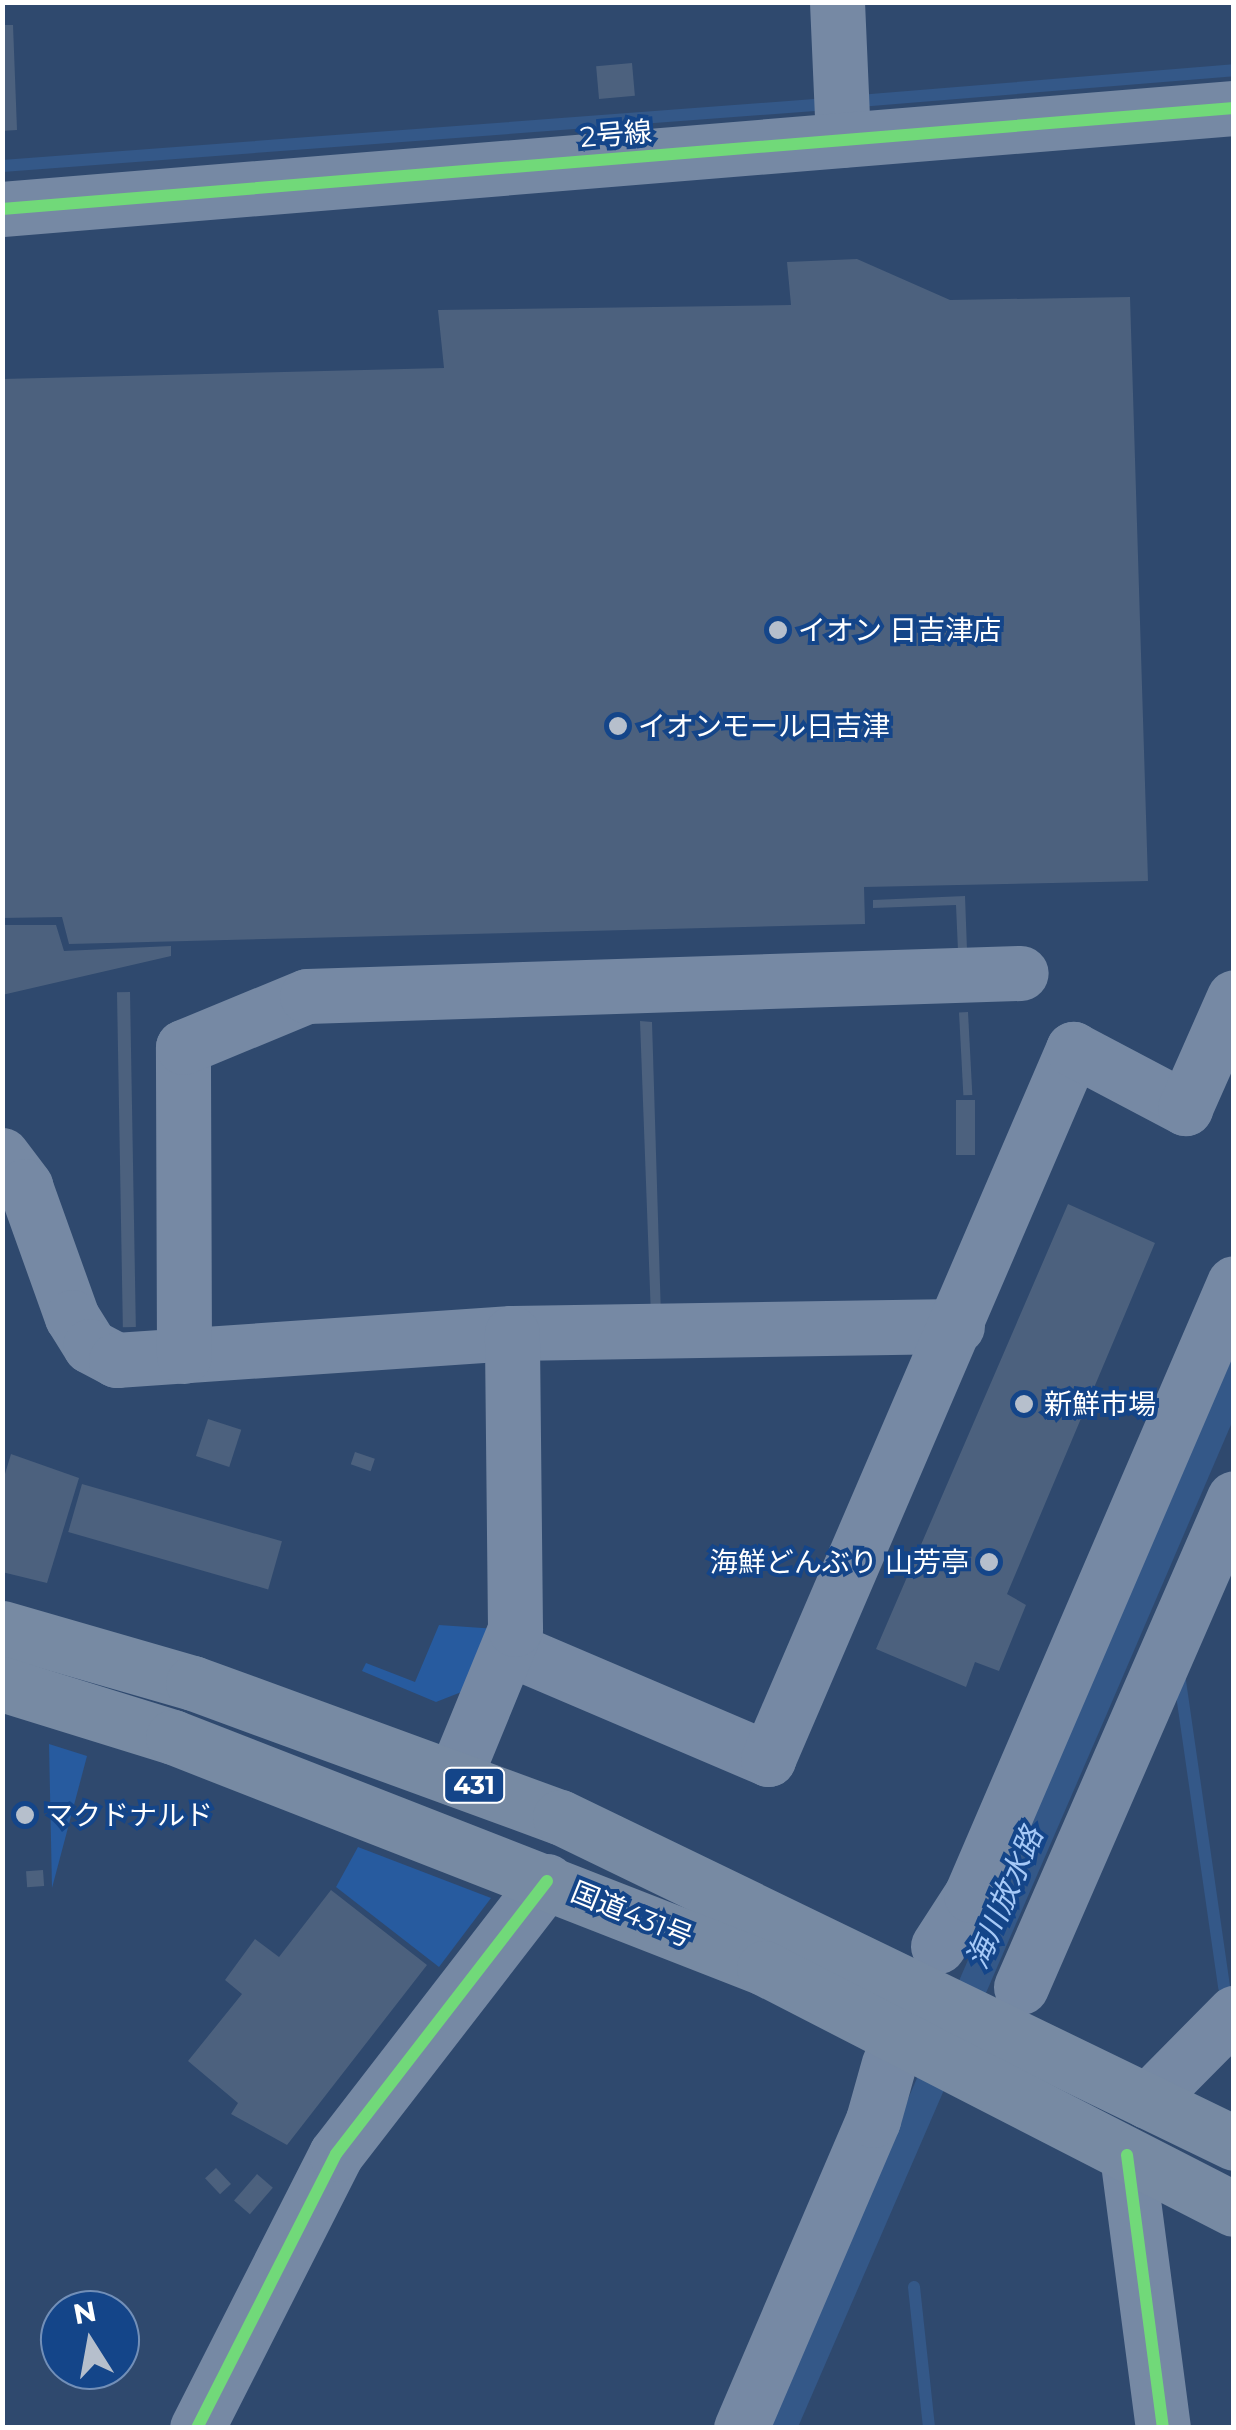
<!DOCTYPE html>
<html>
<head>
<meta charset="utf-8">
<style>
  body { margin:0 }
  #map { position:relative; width:1236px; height:2430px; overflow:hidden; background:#2f496e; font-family:Montserrat,"Noto Sans JP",sans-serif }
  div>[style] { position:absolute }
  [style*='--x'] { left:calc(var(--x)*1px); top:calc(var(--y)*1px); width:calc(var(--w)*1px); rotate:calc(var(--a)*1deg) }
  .green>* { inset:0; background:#275b9f }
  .water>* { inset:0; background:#345888 }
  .stream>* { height:12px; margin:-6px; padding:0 6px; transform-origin:6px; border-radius:6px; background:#345888 }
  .building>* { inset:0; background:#4c617e; transform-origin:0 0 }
  .minor>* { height:55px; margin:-27.5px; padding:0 27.5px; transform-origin:27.5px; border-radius:27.5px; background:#7689a4 }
  .highway>* { height:55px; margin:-27.5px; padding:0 27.5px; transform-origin:27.5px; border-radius:27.5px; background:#778aa3 }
  .cycleway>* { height:12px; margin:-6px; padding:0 6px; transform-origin:6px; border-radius:6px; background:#71d979 }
  .dots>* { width:28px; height:28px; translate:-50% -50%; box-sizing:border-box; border:5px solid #144589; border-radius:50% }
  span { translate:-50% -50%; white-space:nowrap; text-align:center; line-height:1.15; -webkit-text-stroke:8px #144589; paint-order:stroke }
  .shield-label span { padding:2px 8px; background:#144589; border:2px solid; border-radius:8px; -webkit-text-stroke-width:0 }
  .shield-label { font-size:25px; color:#fff; font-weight:700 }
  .street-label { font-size:28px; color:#fff }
  .poi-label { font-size:28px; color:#fff }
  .left { translate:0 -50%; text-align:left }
  .right { translate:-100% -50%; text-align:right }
  .water-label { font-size:30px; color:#a6c9f7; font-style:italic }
  .frame { position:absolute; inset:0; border:5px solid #fff; pointer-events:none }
  .north { position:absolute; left:40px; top:2290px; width:100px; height:100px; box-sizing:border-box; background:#144589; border:2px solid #728fb8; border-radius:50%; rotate:349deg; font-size:28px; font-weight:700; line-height:40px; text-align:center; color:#fff }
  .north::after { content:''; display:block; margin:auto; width:35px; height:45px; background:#b6bfcc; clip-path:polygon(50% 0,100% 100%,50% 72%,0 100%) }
</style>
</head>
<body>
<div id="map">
  <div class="green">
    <div style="clip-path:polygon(439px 1625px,497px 1629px,469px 1689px,436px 1702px,362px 1671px,366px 1663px,415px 1682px)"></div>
    <div style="clip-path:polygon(49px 1744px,87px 1756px,52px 1888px)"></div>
    <div style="clip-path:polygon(358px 1847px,491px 1898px,439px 1967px,336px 1887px)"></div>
  </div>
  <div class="water">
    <div style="clip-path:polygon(1233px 1346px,1233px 1420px,1099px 1732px,798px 2427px,766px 2428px)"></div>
  </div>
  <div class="stream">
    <div style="--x:859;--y:101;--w:376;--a:-4.7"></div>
    <div style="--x:2;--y:166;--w:815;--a:-4.29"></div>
    <div style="--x:1179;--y:1674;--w:317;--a:81.8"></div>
    <div style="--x:914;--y:2287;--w:142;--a:83.9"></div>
  </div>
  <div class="building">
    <div style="clip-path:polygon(2px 25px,13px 25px,17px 130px,2px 131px)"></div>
    <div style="left:632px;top:63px;width:33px;height:36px;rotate:85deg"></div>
    <div style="clip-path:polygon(857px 259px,950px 300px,1130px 297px,1148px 881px,864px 887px,865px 924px,69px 944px,62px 917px,2px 918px,2px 379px,444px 368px,438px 310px,791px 305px,787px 262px)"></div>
    <div style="clip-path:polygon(965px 896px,967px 950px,958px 951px,956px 905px,873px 908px,873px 900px)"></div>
    <div style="clip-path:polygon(2px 925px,56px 925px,64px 951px,171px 946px,171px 956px,2px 995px)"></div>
    <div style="left:130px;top:992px;width:335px;height:13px;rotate:89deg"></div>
    <div style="left:968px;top:1012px;width:83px;height:9px;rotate:87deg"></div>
    <div style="clip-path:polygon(640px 1021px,652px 1022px,661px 1317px,651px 1317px)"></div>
    <div style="left:956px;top:1100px;width:19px;height:55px"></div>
    <div style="clip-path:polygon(1068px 1204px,1155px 1243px,1007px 1594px,1026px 1605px,999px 1671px,975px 1662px,966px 1687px,876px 1649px)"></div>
    <div style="left:208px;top:1419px;width:35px;height:39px;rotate:18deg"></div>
    <div style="left:355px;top:1452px;width:21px;height:13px;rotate:19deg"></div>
    <div style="clip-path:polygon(11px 1454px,79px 1478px,47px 1583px,2px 1572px,2px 1484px)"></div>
    <div style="left:82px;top:1484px;width:208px;height:50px;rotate:16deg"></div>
    <div style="left:43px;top:1870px;width:16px;height:17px;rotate:86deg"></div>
    <div style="clip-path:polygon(331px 1890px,427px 1965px,287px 2145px,231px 2114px,238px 2103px,188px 2061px,242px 1994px,225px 1980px,255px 1939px,279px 1957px)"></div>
    <div style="left:216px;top:2168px;width:22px;height:15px;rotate:47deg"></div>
    <div style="left:257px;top:2174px;width:21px;height:35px;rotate:41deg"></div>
  </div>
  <div class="minor">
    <div style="--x:837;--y:2;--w:138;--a:87.5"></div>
    <div style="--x:2;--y:209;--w:1236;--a:-4.69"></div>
    <div style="--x:2;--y:1155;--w:39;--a:53"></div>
    <div style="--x:25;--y:1186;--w:139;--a:70.3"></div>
    <div style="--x:72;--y:1317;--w:34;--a:58"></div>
    <div style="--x:90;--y:1346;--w:30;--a:28"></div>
    <div style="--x:116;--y:1360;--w:397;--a:-3.9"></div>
    <div style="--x:512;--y:1333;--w:445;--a:-0.9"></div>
    <div style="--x:184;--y:1356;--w:309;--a:-90.2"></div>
    <div style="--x:183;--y:1047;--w:134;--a:-22.4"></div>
    <div style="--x:307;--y:996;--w:714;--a:-1.85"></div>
    <div style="--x:508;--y:1648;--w:283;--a:23.1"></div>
    <div style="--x:768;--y:1759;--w:773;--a:-66.75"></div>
    <div style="--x:1073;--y:1049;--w:127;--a:27.8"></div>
    <div style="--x:1185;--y:1108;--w:121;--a:-66.2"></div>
    <div style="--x:454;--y:1778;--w:161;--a:-67.7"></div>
    <div style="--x:515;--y:1629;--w:296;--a:-90.6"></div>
    <div style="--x:938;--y:1946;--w:61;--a:-57.1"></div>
    <div style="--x:971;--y:1895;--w:666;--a:-66.74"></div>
    <div style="--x:1021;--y:1987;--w:533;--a:-66.46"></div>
    <div style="--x:1147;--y:2101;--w:124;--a:-45.3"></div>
    <div style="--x:1127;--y:2155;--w:275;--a:82.5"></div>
    <div style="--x:197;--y:2428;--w:307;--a:-63.1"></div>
    <div style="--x:336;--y:2154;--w:345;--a:-52.3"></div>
    <div style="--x:741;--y:2428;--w:335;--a:-66.8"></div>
    <div style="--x:873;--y:2120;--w:59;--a:-74.3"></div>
  </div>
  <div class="highway">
    <div style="--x:2;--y:1628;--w:199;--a:16.1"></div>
    <div style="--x:193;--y:1683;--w:391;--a:20.1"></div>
    <div style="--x:560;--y:1817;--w:749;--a:25.81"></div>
    <div style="--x:2;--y:1684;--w:179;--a:17.2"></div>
    <div style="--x:173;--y:1737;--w:635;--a:21.35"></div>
    <div style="--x:764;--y:1968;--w:528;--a:27.15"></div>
  </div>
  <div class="cycleway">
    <div style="--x:2;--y:209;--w:1236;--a:-4.69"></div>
    <div style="--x:1127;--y:2155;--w:275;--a:82.5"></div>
    <div style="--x:197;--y:2428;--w:307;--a:-63.1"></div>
    <div style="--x:336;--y:2154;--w:345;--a:-52.3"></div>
  </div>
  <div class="dots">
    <div style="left:778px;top:630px;background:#b6bfcc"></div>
    <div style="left:618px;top:726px;background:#b6bfcc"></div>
    <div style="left:1024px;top:1404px;background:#b6bfcc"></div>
    <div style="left:989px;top:1562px;background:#b6bfcc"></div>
    <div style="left:25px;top:1815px;background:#b6bfcc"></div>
  </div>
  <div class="shield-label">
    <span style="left:474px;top:1785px">431</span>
  </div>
  <div class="street-label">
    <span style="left:616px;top:134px;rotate:-5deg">2号線</span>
    <span style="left:632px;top:1914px;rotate:22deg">国道431号</span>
  </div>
  <div class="poi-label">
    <span class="left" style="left:798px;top:630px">イオン 日吉津店</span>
    <span class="left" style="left:638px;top:726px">イオンモール日吉津</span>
    <span class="left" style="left:1044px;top:1404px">新鮮市場</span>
    <span class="right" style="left:969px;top:1562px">海鮮どんぶり 山芳亭</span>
    <span class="left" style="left:45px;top:1815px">マクドナルド</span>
  </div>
  <div class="water-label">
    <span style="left:1005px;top:1898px;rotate:-67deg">海川放水路</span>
  </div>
  <div class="frame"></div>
  <div class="north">N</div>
</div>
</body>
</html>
